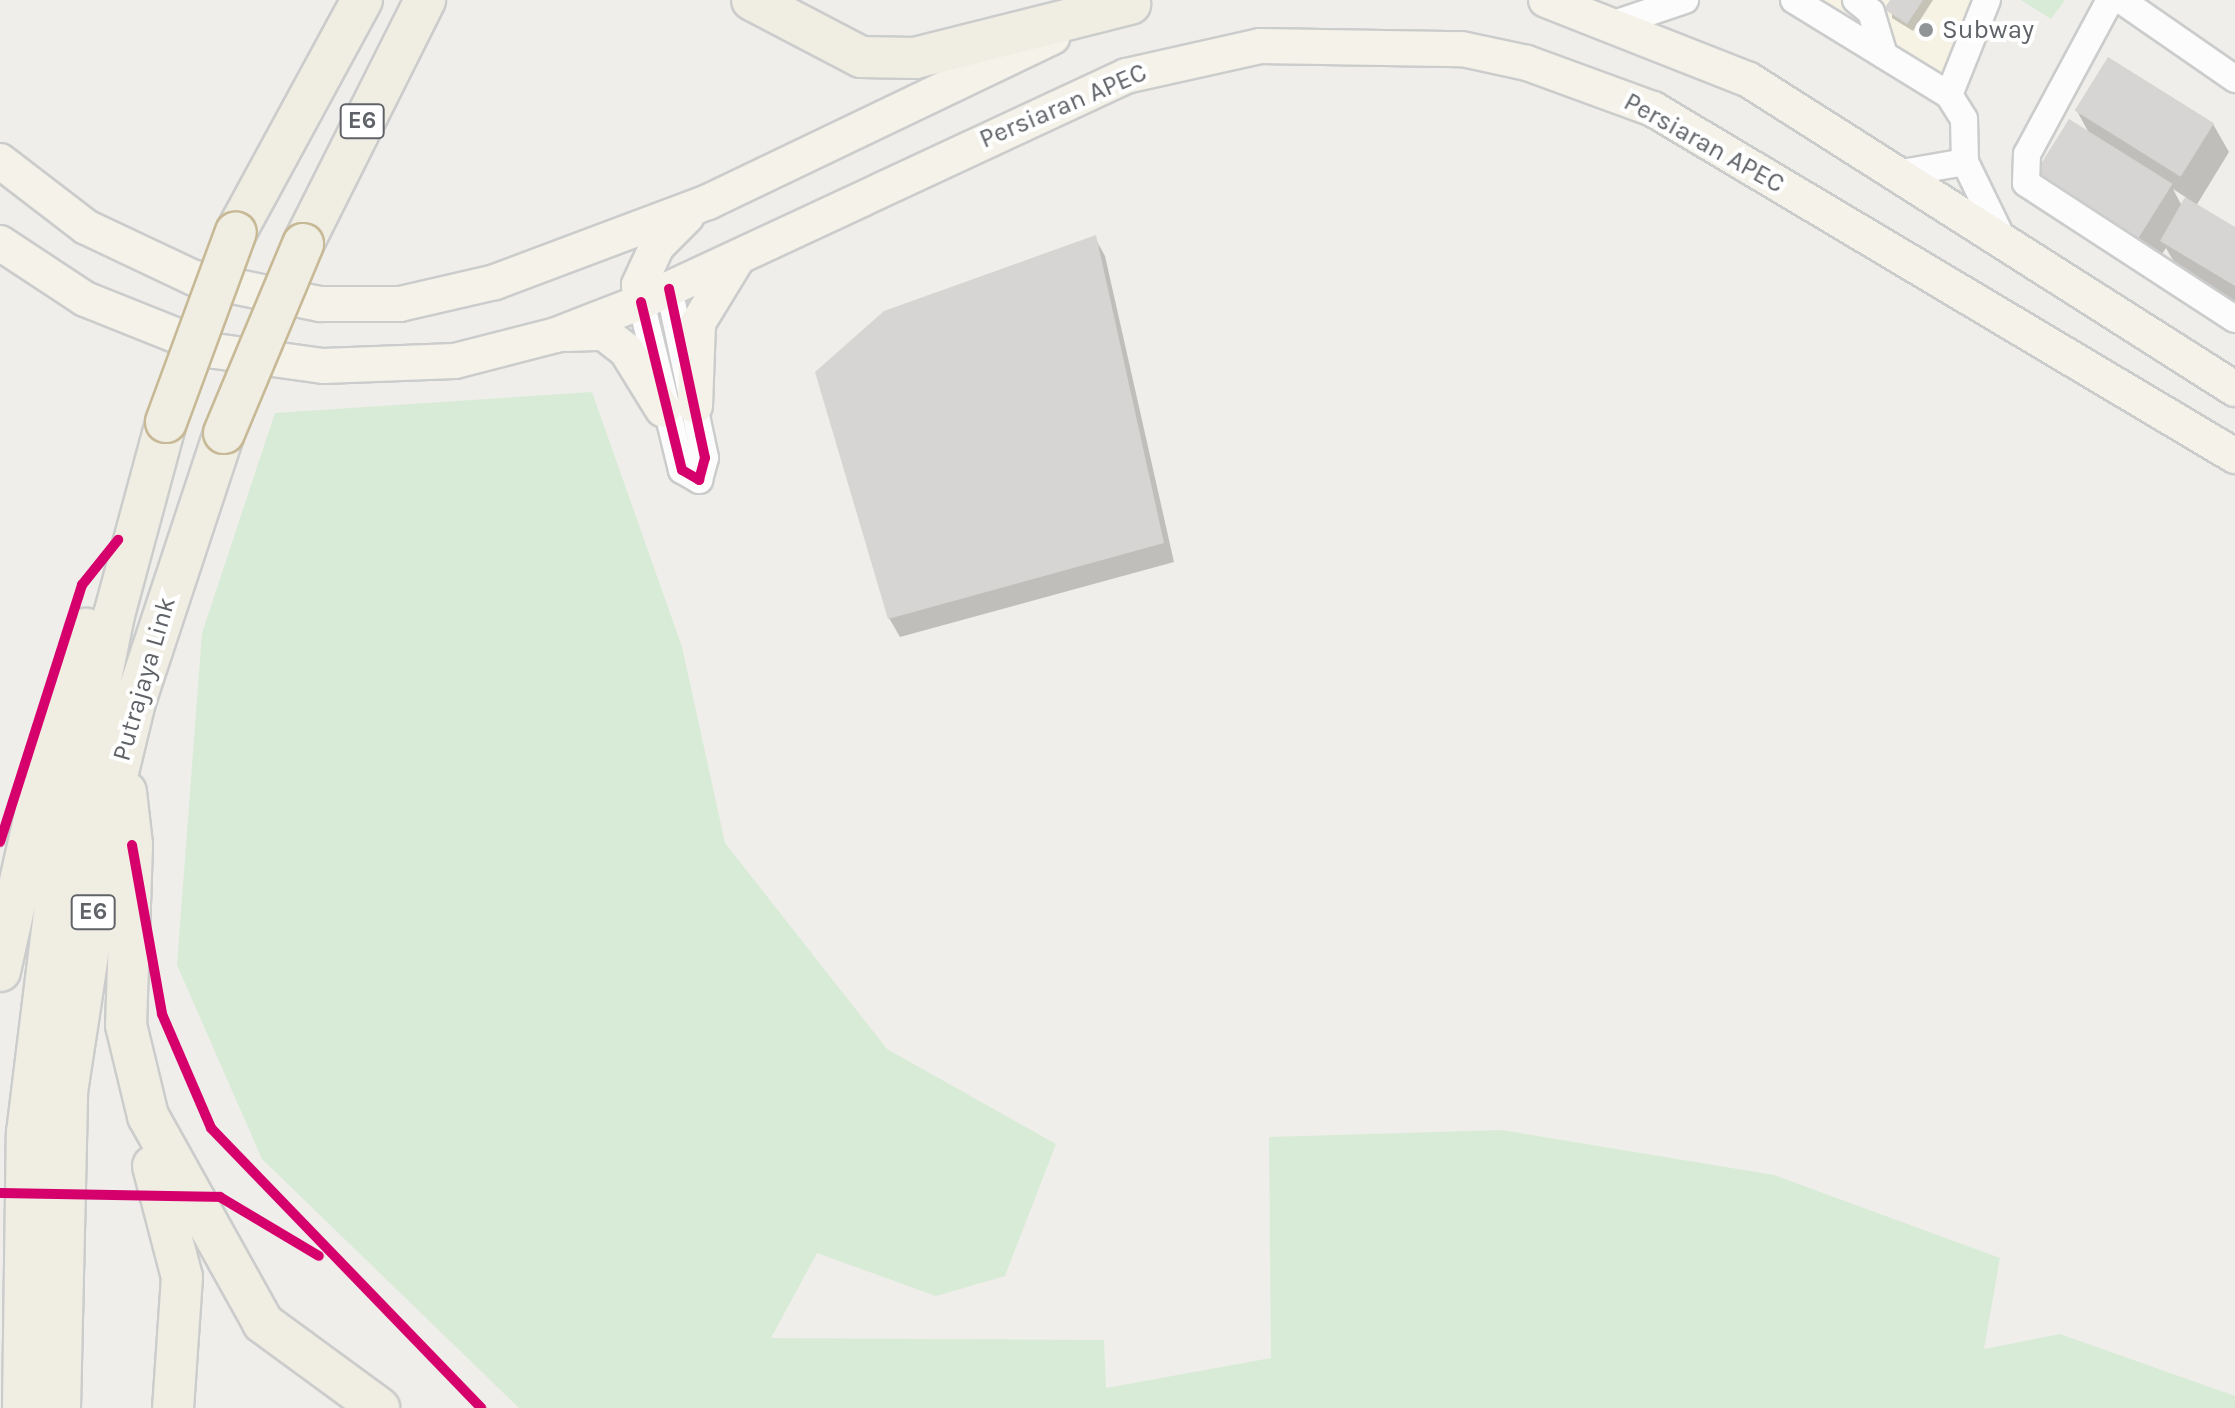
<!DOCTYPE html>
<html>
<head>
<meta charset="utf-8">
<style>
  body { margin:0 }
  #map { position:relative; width:2235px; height:1408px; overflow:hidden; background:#efeeea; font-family:Karla,sans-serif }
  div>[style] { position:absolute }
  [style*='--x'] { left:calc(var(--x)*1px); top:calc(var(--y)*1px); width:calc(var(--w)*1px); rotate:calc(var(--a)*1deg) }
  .commercial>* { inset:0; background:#f7f3e4 }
  .green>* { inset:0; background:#d8ebd6 }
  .shadow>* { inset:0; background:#0003 }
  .building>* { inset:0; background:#d6d5d3; transform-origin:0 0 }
  .roads { filter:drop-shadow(2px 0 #cbcccc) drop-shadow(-2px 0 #cbcccc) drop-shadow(0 2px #cbcccc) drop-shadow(0 -2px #cbcccc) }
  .minor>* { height:26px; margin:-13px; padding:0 13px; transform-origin:13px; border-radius:13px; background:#fdfcfc }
  .major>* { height:34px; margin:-17px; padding:0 17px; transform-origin:17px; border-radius:17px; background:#f4f2e9 }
  .highway>* { height:40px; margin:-20px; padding:0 20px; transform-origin:20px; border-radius:20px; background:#f0ede3 }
  .bridges { filter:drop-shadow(2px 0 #c8b996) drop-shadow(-2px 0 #c8b996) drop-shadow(0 2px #c8b996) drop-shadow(0 -2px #c8b996) }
  .highway-bridge>* { height:40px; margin:-20px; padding:0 20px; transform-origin:20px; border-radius:20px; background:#f0ede3 }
  .cycleway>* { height:10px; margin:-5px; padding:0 5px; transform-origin:5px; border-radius:5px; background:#d6006c }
  .dots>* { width:22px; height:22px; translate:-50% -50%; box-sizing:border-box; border:4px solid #fff; border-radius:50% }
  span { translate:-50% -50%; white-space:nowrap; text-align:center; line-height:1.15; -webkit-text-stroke:8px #fff; paint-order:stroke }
  .shield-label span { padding:2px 6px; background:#fff; border:2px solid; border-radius:6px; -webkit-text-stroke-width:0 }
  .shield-label { font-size:24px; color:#5f6368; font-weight:700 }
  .poi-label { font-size:26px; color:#5f6368 }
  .left { translate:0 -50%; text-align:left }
  .street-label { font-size:26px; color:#5f6368 }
</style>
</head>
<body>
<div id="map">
  <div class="commercial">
    <div style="clip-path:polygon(1803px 0,1981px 0,1947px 85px)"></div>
  </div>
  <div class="green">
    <div style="clip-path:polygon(2021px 0,2065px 0,2051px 19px)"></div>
    <div style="clip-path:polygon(592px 392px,682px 647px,725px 843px,887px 1049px,1056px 1144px,1005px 1276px,936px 1296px,817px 1253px,771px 1338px,1104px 1340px,1106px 1388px,1271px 1358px,1269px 1137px,1502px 1130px,1774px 1175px,2000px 1258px,1984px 1349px,2060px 1334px,2235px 1396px,2235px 1408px,519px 1408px,262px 1159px,177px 965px,202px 633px,275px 413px)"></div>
  </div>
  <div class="shadow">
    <div style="clip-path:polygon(1892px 0,1933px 0,1913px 31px,1892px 18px)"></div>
    <div style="clip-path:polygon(evenodd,2077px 111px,2213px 124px,2229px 152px,2196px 206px,2235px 229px,2235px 303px,2178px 269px,2166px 248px,2154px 266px,2053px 202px,2090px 135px,2077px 111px,2173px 189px,2187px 198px,2182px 206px,2173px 189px)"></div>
    <div style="clip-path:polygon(1095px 238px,1105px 256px,1174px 562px,900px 637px,889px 618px)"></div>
  </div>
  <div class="building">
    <div style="clip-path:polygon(1890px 0,1923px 0,1907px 24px,1884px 9px)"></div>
    <div style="left:2108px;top:57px;width:125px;height:63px;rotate:32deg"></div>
    <div style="left:2069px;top:119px;width:122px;height:65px;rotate:32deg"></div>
    <div style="clip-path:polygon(2185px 197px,2235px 227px,2235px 286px,2160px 241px)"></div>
    <div style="clip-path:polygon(1096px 235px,1164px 543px,888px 619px,815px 372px,884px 311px)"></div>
  </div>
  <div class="roads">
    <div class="minor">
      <div style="--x:1794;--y:0;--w:182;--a:31.5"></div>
      <div style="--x:1949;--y:95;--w:28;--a:58"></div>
      <div style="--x:1964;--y:119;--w:43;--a:88.7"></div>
      <div style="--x:1856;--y:0;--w:19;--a:39"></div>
      <div style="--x:1871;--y:12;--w:45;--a:73.2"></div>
      <div style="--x:2110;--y:0;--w:175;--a:118.3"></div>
      <div style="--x:2027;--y:154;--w:29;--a:92"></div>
      <div style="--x:2026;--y:183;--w:249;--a:33.1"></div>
      <div style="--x:2121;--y:0;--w:139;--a:34.7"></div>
      <div style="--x:1614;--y:24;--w:75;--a:-18.7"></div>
      <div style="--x:1949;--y:95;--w:102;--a:-68.2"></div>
      <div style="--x:1902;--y:173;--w:64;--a:-9.9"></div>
      <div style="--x:1965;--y:162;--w:82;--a:64.1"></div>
      <div style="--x:641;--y:302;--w:173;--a:76.3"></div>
      <div style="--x:682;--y:470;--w:20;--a:30"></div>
      <div style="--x:699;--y:480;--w:23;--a:-75"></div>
      <div style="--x:705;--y:458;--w:173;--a:-102"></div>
    </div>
    <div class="major">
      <div style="--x:1546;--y:0;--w:218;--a:21.5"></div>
      <div style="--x:1749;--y:80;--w:576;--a:32.45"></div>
      <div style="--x:0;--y:161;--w:108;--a:37.5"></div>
      <div style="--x:86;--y:227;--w:119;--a:25.3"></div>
      <div style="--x:194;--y:278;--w:129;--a:11.7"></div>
      <div style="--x:320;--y:304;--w:80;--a:0"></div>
      <div style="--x:400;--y:304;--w:98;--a:-13"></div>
      <div style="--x:495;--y:282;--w:228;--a:-20.6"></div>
      <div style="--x:708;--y:202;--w:382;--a:-25.6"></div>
      <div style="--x:0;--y:243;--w:102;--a:33.4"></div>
      <div style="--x:85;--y:299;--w:140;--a:21.8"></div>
      <div style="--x:215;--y:351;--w:109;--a:7.9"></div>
      <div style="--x:323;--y:366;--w:132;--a:-2.2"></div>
      <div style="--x:455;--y:361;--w:104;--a:-14.4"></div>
      <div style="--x:556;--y:335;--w:91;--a:-21.2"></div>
      <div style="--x:641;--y:302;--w:535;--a:-24.98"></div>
      <div style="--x:1126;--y:76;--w:137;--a:-12.6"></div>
      <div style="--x:1260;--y:46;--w:202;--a:0.9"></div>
      <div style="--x:1462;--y:49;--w:66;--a:12.2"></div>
      <div style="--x:1527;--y:63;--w:134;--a:20.1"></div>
      <div style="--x:1653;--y:109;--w:678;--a:30.8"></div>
      <div style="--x:641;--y:302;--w:17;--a:-97"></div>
      <div style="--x:639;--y:285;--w:43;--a:-65.2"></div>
      <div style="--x:657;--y:246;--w:42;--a:-45"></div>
      <div style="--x:566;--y:334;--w:38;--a:-2"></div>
      <div style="--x:604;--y:333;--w:28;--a:38"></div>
      <div style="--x:626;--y:350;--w:70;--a:58.3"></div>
      <div style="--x:695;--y:406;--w:83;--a:-87.9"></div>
      <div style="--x:698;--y:323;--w:75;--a:-58.6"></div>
    </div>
    <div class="highway">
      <div style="--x:752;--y:0;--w:123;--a:27.6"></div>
      <div style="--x:861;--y:57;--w:54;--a:1.1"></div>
      <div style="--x:915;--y:58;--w:222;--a:-14.1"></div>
      <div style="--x:236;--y:232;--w:264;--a:-61.5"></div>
      <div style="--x:303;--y:244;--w:273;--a:-63.4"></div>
      <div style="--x:126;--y:792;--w:53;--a:83.5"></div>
      <div style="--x:132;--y:845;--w:180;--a:91.9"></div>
      <div style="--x:126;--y:1025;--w:94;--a:76.4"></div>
      <div style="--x:148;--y:1116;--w:237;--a:60.9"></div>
      <div style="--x:263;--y:1323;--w:144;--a:36.2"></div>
      <div style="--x:0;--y:971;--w:216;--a:-77.4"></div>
      <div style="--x:47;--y:760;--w:137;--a:-73.4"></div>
      <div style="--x:153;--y:1166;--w:115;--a:75.4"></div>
      <div style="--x:182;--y:1277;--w:131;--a:93.9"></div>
      <div style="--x:23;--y:1408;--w:275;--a:-89.2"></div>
      <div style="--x:27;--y:1133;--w:230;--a:-83"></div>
      <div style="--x:55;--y:905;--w:296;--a:-78.5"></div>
      <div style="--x:114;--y:615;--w:200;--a:-74.9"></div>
      <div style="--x:60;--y:1408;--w:316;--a:-88.7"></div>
      <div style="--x:67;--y:1092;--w:298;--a:-81.3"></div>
      <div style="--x:112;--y:797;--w:98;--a:-76.4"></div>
      <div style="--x:135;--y:702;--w:283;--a:-71.7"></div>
    </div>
  </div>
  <div class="bridges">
    <div class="highway-bridge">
      <div style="--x:166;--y:422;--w:202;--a:-69.8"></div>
      <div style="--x:224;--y:433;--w:205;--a:-67.3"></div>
    </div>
  </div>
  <div class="cycleway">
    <div style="--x:641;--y:302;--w:173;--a:76.3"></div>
    <div style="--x:682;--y:470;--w:20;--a:30"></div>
    <div style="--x:699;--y:480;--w:23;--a:-75"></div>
    <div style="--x:705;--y:458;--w:173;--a:-102"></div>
    <div style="--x:0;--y:842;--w:270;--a:-72.3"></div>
    <div style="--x:82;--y:585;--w:58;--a:-51.3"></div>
    <div style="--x:132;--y:845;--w:172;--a:79.9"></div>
    <div style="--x:162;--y:1014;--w:124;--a:66.7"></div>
    <div style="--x:211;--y:1128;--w:389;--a:46"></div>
    <div style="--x:0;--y:1193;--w:220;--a:1"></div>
    <div style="--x:220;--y:1197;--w:115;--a:30.8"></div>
  </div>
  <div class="dots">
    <div style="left:1926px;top:30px;background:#919496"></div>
  </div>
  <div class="shield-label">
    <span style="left:362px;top:121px">E6</span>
    <span style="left:93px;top:912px">E6</span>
  </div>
  <div class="poi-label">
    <span class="left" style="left:1942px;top:30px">Subway</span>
  </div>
  <div class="street-label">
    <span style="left:1063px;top:106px;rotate:-23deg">Persiaran APEC</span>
    <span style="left:1704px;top:143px;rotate:29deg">Persiaran APEC</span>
    <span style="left:144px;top:679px;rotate:-74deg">Putrajaya Link</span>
  </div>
</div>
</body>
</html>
